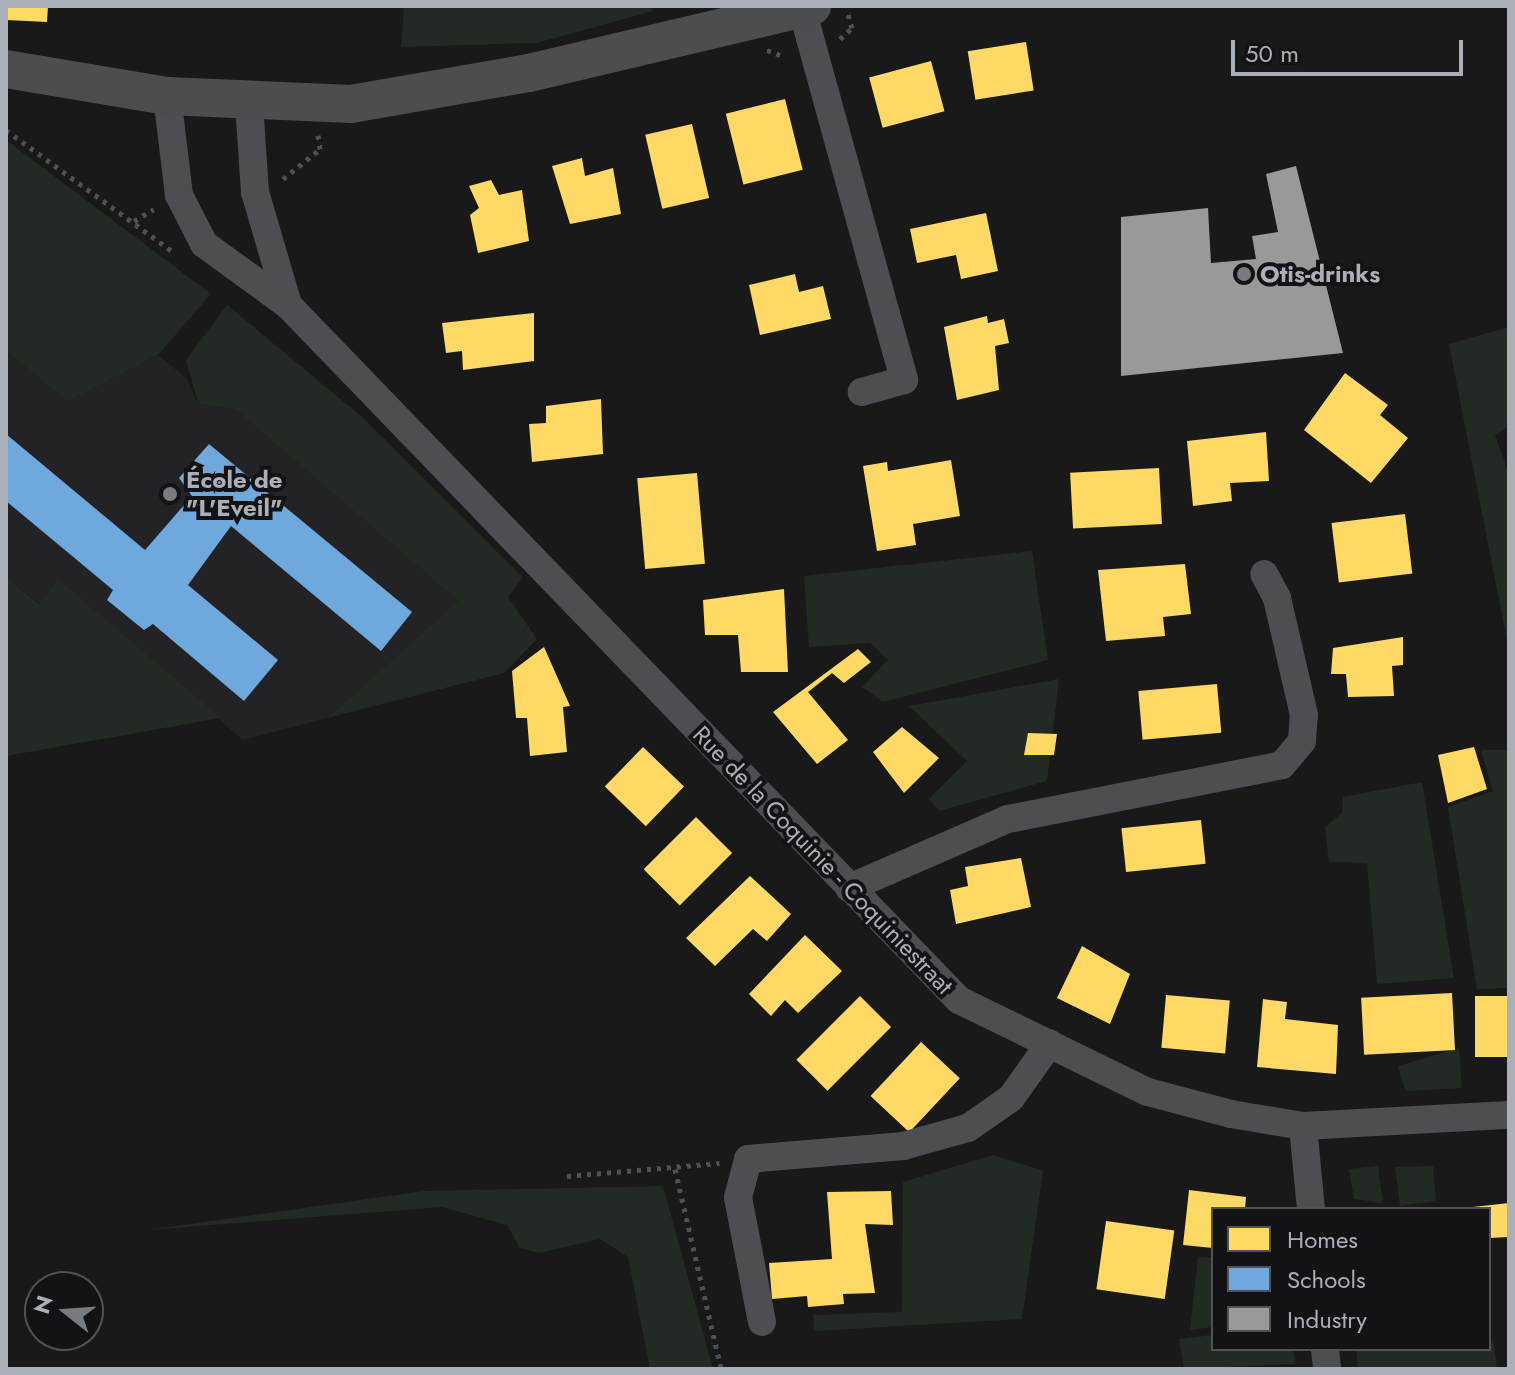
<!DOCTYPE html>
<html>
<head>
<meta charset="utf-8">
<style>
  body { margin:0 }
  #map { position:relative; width:1515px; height:1375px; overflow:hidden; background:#191919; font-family:Jost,sans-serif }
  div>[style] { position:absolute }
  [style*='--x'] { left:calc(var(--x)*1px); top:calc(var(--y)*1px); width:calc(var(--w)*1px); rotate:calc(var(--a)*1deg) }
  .built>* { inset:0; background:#232325 }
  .green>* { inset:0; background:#232923 }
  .homes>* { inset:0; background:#ffd966; transform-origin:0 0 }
  .schools>* { inset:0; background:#6fa8dc }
  .industry>* { inset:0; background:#999 }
  .path>* { height:5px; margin-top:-2.5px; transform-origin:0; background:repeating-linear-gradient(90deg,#4f5052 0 4px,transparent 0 10px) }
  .minor>* { height:28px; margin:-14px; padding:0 14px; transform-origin:14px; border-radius:14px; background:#4d4e51 }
  .secondary>* { height:38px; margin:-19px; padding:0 19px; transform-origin:19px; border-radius:19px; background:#4c4d4f }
  .dots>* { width:22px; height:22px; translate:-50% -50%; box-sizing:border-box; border:4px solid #131315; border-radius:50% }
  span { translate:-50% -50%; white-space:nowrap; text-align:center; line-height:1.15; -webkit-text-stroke:8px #131315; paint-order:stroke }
  .poi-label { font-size:24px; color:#abb0b8; font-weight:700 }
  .left { translate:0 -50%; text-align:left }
  .street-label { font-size:24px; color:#abb0b8 }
  .frame { position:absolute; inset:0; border:8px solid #abb0b8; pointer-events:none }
  .legend { position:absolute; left:1211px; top:1207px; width:280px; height:144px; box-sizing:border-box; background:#131315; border:2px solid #505256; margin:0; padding:10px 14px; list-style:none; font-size:24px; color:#abb0b8 }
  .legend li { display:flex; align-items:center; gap:16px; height:40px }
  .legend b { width:40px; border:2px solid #505256 }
  .north { position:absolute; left:24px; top:1271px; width:80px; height:80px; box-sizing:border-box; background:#131315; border:2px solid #505256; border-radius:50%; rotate:287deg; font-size:22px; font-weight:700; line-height:32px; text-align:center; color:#abb0b8 }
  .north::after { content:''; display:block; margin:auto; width:28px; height:36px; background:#787b80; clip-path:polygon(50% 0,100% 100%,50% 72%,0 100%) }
  .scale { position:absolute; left:1231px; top:40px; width:232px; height:36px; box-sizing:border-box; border:4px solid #abb0b8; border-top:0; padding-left:10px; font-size:24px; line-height:28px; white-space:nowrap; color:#abb0b8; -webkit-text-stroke:6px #131315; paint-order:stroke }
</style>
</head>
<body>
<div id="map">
  <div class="built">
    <div style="clip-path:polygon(6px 351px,68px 402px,158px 355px,186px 378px,198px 403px,236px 410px,458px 601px,327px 718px,243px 740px,58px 580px,40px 604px,6px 577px)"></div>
  </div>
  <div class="green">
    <div style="clip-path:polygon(404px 6px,651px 6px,653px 11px,537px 43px,401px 47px)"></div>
    <div style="clip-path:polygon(6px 140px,211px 294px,158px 355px,68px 402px,6px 351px)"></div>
    <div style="clip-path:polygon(227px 305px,363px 418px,523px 577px,508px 597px,537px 639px,504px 673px,327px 718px,458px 601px,236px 410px,198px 403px,186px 360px)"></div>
    <div style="clip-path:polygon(1509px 327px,1509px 426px,1495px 435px,1509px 475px,1509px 651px,1449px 344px)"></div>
    <div style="clip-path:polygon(1032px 551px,1048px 660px,883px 702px,862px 687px,888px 660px,870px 643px,809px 647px,804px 576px)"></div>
    <div style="clip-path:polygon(6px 577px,39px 604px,58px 579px,221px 718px,6px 756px)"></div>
    <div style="clip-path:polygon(1059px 679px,1047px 781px,939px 811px,929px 799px,967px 761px,909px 706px)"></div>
    <div style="clip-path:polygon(1481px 750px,1509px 750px,1509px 988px,1477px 989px,1448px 807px,1493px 791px)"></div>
    <div style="clip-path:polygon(1422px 782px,1454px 978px,1377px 984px,1367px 863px,1329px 862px,1325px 828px,1342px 813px,1343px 797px)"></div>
    <div style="clip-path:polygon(1459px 1048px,1462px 1088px,1405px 1091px,1398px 1066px)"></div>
    <div style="clip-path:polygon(993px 1155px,1043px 1171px,1022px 1319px,814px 1331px,813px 1315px,902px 1312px,903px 1182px)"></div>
    <div style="clip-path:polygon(1378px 1166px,1383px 1203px,1354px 1199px,1349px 1169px)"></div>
    <div style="clip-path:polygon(1433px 1166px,1436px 1201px,1400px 1206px,1395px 1167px)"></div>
    <div style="clip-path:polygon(663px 1186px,713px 1369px,650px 1369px,628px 1257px,600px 1239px,539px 1253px,520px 1248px,507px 1225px,442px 1207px,148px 1230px,424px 1191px)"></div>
    <div style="clip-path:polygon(1198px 1257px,1213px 1258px,1213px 1327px,1190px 1330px)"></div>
    <div style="clip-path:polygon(1213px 1335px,1213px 1349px,1293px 1349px,1296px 1364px,1184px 1369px,1179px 1339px)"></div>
    <div style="clip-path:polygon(1493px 1339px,1497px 1369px,1358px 1369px,1356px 1349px,1489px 1349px)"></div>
  </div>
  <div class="homes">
    <div style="clip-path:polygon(6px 6px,48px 6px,47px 22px,6px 20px)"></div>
    <div style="left:1026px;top:42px;width:49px;height:59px;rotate:81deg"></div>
    <div style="left:931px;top:61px;width:52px;height:64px;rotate:75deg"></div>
    <div style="left:785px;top:99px;width:73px;height:61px;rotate:76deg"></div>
    <div style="left:692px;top:124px;width:76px;height:48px;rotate:77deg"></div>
    <div style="clip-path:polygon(582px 158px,585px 176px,613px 168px,621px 214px,570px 224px,552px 166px)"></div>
    <div style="clip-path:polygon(491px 180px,499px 195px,522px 190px,529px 241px,478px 253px,470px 215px,479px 208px,469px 186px)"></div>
    <div style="clip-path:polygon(986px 213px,998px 271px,961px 279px,956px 255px,917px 263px,910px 229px)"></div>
    <div style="clip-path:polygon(795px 274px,799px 292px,823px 286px,831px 319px,760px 335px,749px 285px)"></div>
    <div style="clip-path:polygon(534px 313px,534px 361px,463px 370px,462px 351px,446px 353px,442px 323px)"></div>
    <div style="clip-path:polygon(987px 316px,988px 323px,1004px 319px,1009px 343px,995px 346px,999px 390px,957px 400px,944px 327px)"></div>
    <div style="clip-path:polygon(1345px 373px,1388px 405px,1380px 415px,1408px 438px,1371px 483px,1304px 430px)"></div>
    <div style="clip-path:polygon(601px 399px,603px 454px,532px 462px,529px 424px,546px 423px,546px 406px)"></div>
    <div style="clip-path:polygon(1266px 432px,1269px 481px,1230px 483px,1232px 501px,1193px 506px,1187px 441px)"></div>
    <div style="clip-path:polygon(951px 460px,960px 516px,913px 524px,916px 545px,877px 551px,863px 466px,887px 462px,888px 471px)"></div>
    <div style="left:1159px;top:468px;width:56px;height:89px;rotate:87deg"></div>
    <div style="left:697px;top:473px;width:91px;height:60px;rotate:85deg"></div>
    <div style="left:1405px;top:514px;width:60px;height:74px;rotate:83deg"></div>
    <div style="clip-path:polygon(1185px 564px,1191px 614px,1163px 617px,1165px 636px,1106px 641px,1098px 570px)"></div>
    <div style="clip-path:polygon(784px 589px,788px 672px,741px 672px,738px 635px,705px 635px,703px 600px)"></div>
    <div style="clip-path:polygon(1403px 637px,1403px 665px,1392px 666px,1394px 696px,1348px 697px,1346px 674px,1331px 674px,1333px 648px)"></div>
    <div style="clip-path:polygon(544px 647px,570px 706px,563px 707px,567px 752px,530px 756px,527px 718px,516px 718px,512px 671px)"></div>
    <div style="clip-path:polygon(858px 649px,871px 662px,844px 683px,832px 673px,808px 692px,848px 740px,817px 764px,773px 712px)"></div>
    <div style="left:1217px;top:684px;width:49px;height:79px;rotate:85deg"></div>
    <div style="clip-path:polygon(902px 727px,939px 758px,904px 793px,873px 752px)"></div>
    <div style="clip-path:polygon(1028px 733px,1057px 734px,1054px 755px,1024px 755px)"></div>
    <div style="left:643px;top:747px;width:57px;height:55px;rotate:44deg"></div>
    <div style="clip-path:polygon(1474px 747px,1487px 789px,1448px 803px,1438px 755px)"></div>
    <div style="left:696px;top:817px;width:51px;height:74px;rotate:45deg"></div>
    <div style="left:1201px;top:820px;width:44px;height:80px;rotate:84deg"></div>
    <div style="clip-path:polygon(1021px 858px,1031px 907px,956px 924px,950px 890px,968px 886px,965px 867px)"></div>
    <div style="clip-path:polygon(750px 876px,791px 914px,767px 941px,753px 929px,715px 966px,686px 938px)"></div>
    <div style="clip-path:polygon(805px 935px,842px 971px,798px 1013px,785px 1000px,771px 1016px,749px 994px)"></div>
    <div style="clip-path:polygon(1082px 946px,1130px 974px,1110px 1024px,1057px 998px)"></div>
    <div style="left:1452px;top:993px;width:57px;height:91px;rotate:87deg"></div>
    <div style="left:1166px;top:995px;width:64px;height:53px;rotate:5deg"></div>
    <div style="left:860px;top:996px;width:44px;height:90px;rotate:45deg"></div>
    <div style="left:1509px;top:996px;width:61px;height:34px;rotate:90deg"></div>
    <div style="clip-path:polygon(1263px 999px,1287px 1002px,1285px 1019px,1338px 1025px,1336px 1074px,1257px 1067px)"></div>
    <div style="left:921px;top:1042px;width:53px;height:74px;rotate:43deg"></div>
    <div style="clip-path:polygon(1189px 1190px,1246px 1197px,1245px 1209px,1213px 1209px,1213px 1248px,1183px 1245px)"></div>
    <div style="clip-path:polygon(891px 1191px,893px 1225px,865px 1224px,875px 1293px,843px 1294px,844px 1304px,808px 1307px,807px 1296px,772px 1299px,769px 1263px,832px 1259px,827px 1192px)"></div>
    <div style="clip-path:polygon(1509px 1203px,1509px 1237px,1489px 1238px,1489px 1209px,1455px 1209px)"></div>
    <div style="left:1106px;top:1221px;width:69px;height:69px;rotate:8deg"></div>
  </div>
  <div class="schools">
    <div style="clip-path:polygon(6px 434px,145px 550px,192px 496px,179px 478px,209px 444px,412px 612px,381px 651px,231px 526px,188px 585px,278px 660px,244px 701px,153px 624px,144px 630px,107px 600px,113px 590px,6px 501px)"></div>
  </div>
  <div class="industry">
    <div style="clip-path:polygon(1296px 166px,1343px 353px,1121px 376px,1121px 217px,1208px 208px,1211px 263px,1256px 259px,1252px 236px,1278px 232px,1266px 174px)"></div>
  </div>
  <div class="path">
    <div style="--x:840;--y:39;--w:16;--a:-43"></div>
    <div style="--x:852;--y:28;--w:18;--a:-106"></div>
    <div style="--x:767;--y:50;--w:19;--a:21"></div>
    <div style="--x:6;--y:130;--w:207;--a:36.1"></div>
    <div style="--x:283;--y:179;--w:48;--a:-39"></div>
    <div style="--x:320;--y:149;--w:14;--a:-98"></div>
    <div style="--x:134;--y:221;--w:23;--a:-31"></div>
    <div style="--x:675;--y:1169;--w:205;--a:77"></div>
    <div style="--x:567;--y:1176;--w:153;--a:-4.9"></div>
  </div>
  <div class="minor">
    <div style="--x:802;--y:9;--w:385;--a:74.6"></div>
    <div style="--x:904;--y:380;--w:44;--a:164.1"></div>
    <div style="--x:167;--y:96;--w:100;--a:83.1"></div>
    <div style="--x:179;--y:195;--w:55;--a:63"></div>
    <div style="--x:204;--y:244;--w:104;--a:36"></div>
    <div style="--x:288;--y:305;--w:966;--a:46.01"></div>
    <div style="--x:959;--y:1000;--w:210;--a:26"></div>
    <div style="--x:1148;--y:1092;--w:86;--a:14.8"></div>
    <div style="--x:1231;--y:1114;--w:73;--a:9.5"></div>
    <div style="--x:1303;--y:1126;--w:206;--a:-3.1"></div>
    <div style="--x:249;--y:104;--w:88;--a:86.1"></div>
    <div style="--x:255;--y:192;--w:118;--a:73.7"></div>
    <div style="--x:849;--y:888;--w:173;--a:-23.5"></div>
    <div style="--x:1008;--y:819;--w:279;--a:-11.1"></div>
    <div style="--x:1282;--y:765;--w:31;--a:-50"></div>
    <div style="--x:1302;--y:741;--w:26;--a:-86"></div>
    <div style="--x:1304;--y:715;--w:120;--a:-103"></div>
    <div style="--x:1277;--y:598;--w:27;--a:-118"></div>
    <div style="--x:1303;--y:1126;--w:83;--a:84.5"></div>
    <div style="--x:762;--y:1322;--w:127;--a:-100.9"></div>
    <div style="--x:738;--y:1197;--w:39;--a:-75"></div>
    <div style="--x:748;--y:1159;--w:156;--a:-4.8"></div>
    <div style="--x:903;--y:1146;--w:67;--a:-15.5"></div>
    <div style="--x:968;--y:1128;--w:52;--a:-34.9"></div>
    <div style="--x:1011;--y:1098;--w:67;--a:-54.7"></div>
    <div style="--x:1325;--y:1349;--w:20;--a:84"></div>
  </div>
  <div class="secondary">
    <div style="--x:6;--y:69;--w:163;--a:9.5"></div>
    <div style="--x:167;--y:96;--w:184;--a:2.5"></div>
    <div style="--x:351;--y:104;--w:181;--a:-9.9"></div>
    <div style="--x:529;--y:73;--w:291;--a:-13.3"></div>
  </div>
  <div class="dots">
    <div style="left:1244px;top:274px;background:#787b80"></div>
    <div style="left:170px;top:494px;background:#787b80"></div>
  </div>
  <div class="poi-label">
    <span class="left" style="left:1260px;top:274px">Otis-drinks</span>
    <span class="left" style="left:186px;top:494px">École de<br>"L'Eveil"</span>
  </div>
  <div class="street-label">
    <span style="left:823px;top:860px;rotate:46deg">Rue de la Coquinie - Coquiniestraat</span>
  </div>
  <div class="frame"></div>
  <ul class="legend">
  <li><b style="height:22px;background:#ffd966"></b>Homes</li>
  <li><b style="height:22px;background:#6fa8dc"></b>Schools</li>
  <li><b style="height:22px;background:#999"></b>Industry</li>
  </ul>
  <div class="north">N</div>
  <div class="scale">50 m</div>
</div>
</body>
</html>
